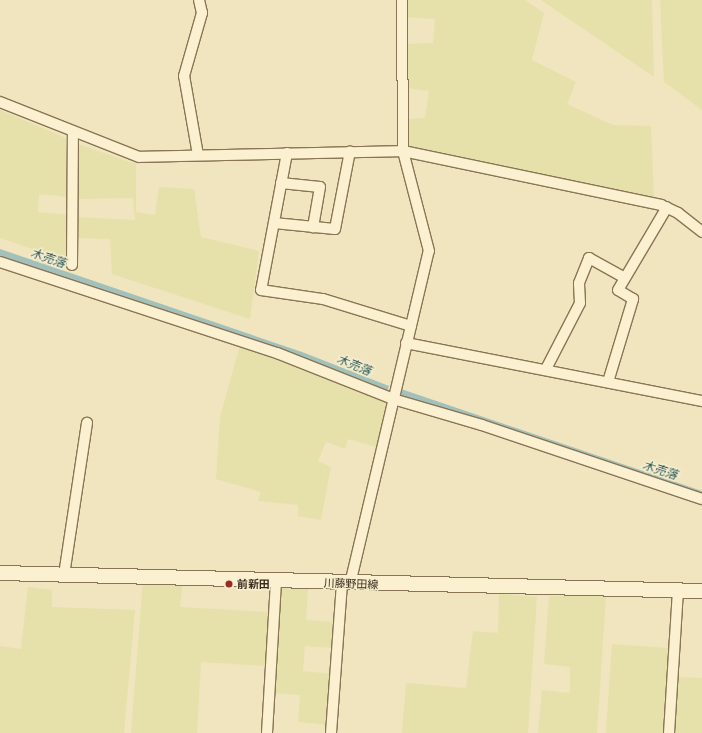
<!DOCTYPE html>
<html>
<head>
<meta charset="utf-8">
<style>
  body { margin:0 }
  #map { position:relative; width:702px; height:733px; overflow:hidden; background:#f0e5be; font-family:Lora,"Noto Sans JP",serif }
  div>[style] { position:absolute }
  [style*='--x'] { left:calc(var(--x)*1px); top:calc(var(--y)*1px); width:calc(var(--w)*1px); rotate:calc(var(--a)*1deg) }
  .farmland>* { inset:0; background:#e6e1aa; transform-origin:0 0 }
  .water>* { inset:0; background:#a1c1ba }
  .roads { filter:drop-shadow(1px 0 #897555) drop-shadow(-1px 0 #897555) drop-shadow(0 1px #897555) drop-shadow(0 -1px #897555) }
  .street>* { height:10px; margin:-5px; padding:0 5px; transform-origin:5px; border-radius:5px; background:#fbf1d1 }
  .secondary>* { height:14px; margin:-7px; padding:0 7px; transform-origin:7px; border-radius:7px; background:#fbf1d1 }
  .dots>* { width:11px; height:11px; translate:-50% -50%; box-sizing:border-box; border:2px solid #f7eece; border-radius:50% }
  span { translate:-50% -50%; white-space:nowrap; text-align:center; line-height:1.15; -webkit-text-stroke:3px #f7eece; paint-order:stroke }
  .poi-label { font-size:11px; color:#382b1b; font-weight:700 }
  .left { translate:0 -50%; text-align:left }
  .street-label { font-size:11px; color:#382b1b }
  .water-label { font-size:12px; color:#295859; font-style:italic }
</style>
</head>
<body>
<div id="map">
  <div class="farmland">
    <div style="clip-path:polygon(405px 0,525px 0,544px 13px,532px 60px,576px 82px,567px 104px,613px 125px,651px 126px,654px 200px,406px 148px,406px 119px,425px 118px,429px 91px,407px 88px,405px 44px,433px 43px,435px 19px,405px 17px)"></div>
    <div style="clip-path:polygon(541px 0,652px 0,654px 77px)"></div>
    <div style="clip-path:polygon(660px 0,702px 0,702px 110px,664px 82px)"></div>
    <div style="clip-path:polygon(0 110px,66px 138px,66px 197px,39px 194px,38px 212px,68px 215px,70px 262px,0 238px)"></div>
    <div style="clip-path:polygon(75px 143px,136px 164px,136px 212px,155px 215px,159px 187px,194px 189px,201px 237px,259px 251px,250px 319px,112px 274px,110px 239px,75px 238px,75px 217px,135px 220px,133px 198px,77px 199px)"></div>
    <div style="clip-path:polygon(240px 345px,387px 400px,376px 447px,348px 439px,345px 449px,326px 442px,318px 461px,331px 467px,321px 520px,298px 516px,298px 505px,258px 501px,261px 492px,216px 479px,220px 417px)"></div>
    <div style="clip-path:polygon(143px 580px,183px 581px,180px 607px,268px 612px,265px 666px,201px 662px,197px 733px,131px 733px)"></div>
    <div style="clip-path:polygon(28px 587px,52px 590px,52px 607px,135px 610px,124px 733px,0 733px,0 646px,21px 649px)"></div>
    <div style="clip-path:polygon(280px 587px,308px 589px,306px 620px,335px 622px,333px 648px,305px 646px,303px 671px,333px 674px,329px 725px,298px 722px,300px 695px,272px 693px)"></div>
    <div style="clip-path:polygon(499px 594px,537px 597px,528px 733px,402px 733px,406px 683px,466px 688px,473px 631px,498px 633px)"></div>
    <div style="clip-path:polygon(549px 596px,606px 596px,597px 733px,538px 733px,542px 690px,570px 693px,570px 667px,544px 664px)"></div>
    <div style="left:612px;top:644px;width:60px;height:89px;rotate:4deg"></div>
    <div style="clip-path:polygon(676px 677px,702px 678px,702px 733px,672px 733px)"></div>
  </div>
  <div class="water">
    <div style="clip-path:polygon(0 249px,302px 352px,389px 386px,387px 392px,300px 357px,0 256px)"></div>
    <div style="clip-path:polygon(401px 389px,702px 491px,702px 495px,400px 395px)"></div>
  </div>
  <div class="roads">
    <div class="street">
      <div style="--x:0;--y:102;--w:149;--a:21.6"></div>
      <div style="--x:139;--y:157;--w:264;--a:-1.3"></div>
      <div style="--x:403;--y:151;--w:264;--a:11.8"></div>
      <div style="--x:661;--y:205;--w:19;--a:25"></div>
      <div style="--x:678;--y:213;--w:31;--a:38"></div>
      <div style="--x:287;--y:153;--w:139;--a:100.7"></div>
      <div style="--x:261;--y:290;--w:63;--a:8.3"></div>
      <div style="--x:323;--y:299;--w:92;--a:17.1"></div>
      <div style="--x:198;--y:155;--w:80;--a:-100"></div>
      <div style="--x:184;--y:76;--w:66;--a:-74.1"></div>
      <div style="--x:202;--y:13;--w:13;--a:-103"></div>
      <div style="--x:281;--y:183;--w:39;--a:6"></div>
      <div style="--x:320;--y:187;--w:41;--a:99.9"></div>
      <div style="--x:274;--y:223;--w:61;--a:5.6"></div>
      <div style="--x:335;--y:229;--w:79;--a:-79.1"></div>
      <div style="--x:0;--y:262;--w:292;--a:18.2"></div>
      <div style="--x:277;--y:353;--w:125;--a:21.6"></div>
      <div style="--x:393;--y:399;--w:93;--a:16.3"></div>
      <div style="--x:482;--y:425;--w:232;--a:18.6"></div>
      <div style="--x:72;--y:265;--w:133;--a:-89.6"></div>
      <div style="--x:406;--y:343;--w:302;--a:11.1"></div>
      <div style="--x:546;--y:369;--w:74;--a:-62.7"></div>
      <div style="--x:580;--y:303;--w:20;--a:-93"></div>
      <div style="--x:579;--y:283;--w:27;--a:-68"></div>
      <div style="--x:589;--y:258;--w:41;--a:29.1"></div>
      <div style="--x:608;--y:382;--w:87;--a:-73.2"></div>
      <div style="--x:633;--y:299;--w:17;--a:-149"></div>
      <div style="--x:618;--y:290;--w:96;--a:-59.4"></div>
      <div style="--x:64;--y:575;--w:154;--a:-81.4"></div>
      <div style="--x:350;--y:584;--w:342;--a:-76.7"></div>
      <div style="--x:429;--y:251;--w:103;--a:-104.6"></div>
      <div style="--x:403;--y:151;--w:151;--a:-90.4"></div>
      <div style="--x:267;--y:733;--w:153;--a:-86.6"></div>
      <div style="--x:331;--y:733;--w:150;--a:-85.8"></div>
      <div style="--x:669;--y:733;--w:142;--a:-86.4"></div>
    </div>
    <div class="secondary">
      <div style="--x:0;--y:573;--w:702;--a:1.47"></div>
    </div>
  </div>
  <div class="dots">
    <div style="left:229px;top:584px;background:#9c2922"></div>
  </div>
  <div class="poi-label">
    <span class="left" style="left:237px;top:584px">前新田</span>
  </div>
  <div class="street-label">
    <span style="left:351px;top:584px;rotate:2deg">川藤野田線</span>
  </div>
  <div class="water-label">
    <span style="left:48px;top:258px;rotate:19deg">木売落</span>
    <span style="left:354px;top:365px;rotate:22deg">木売落</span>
    <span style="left:660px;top:470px;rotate:18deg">木売落</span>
  </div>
</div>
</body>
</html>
